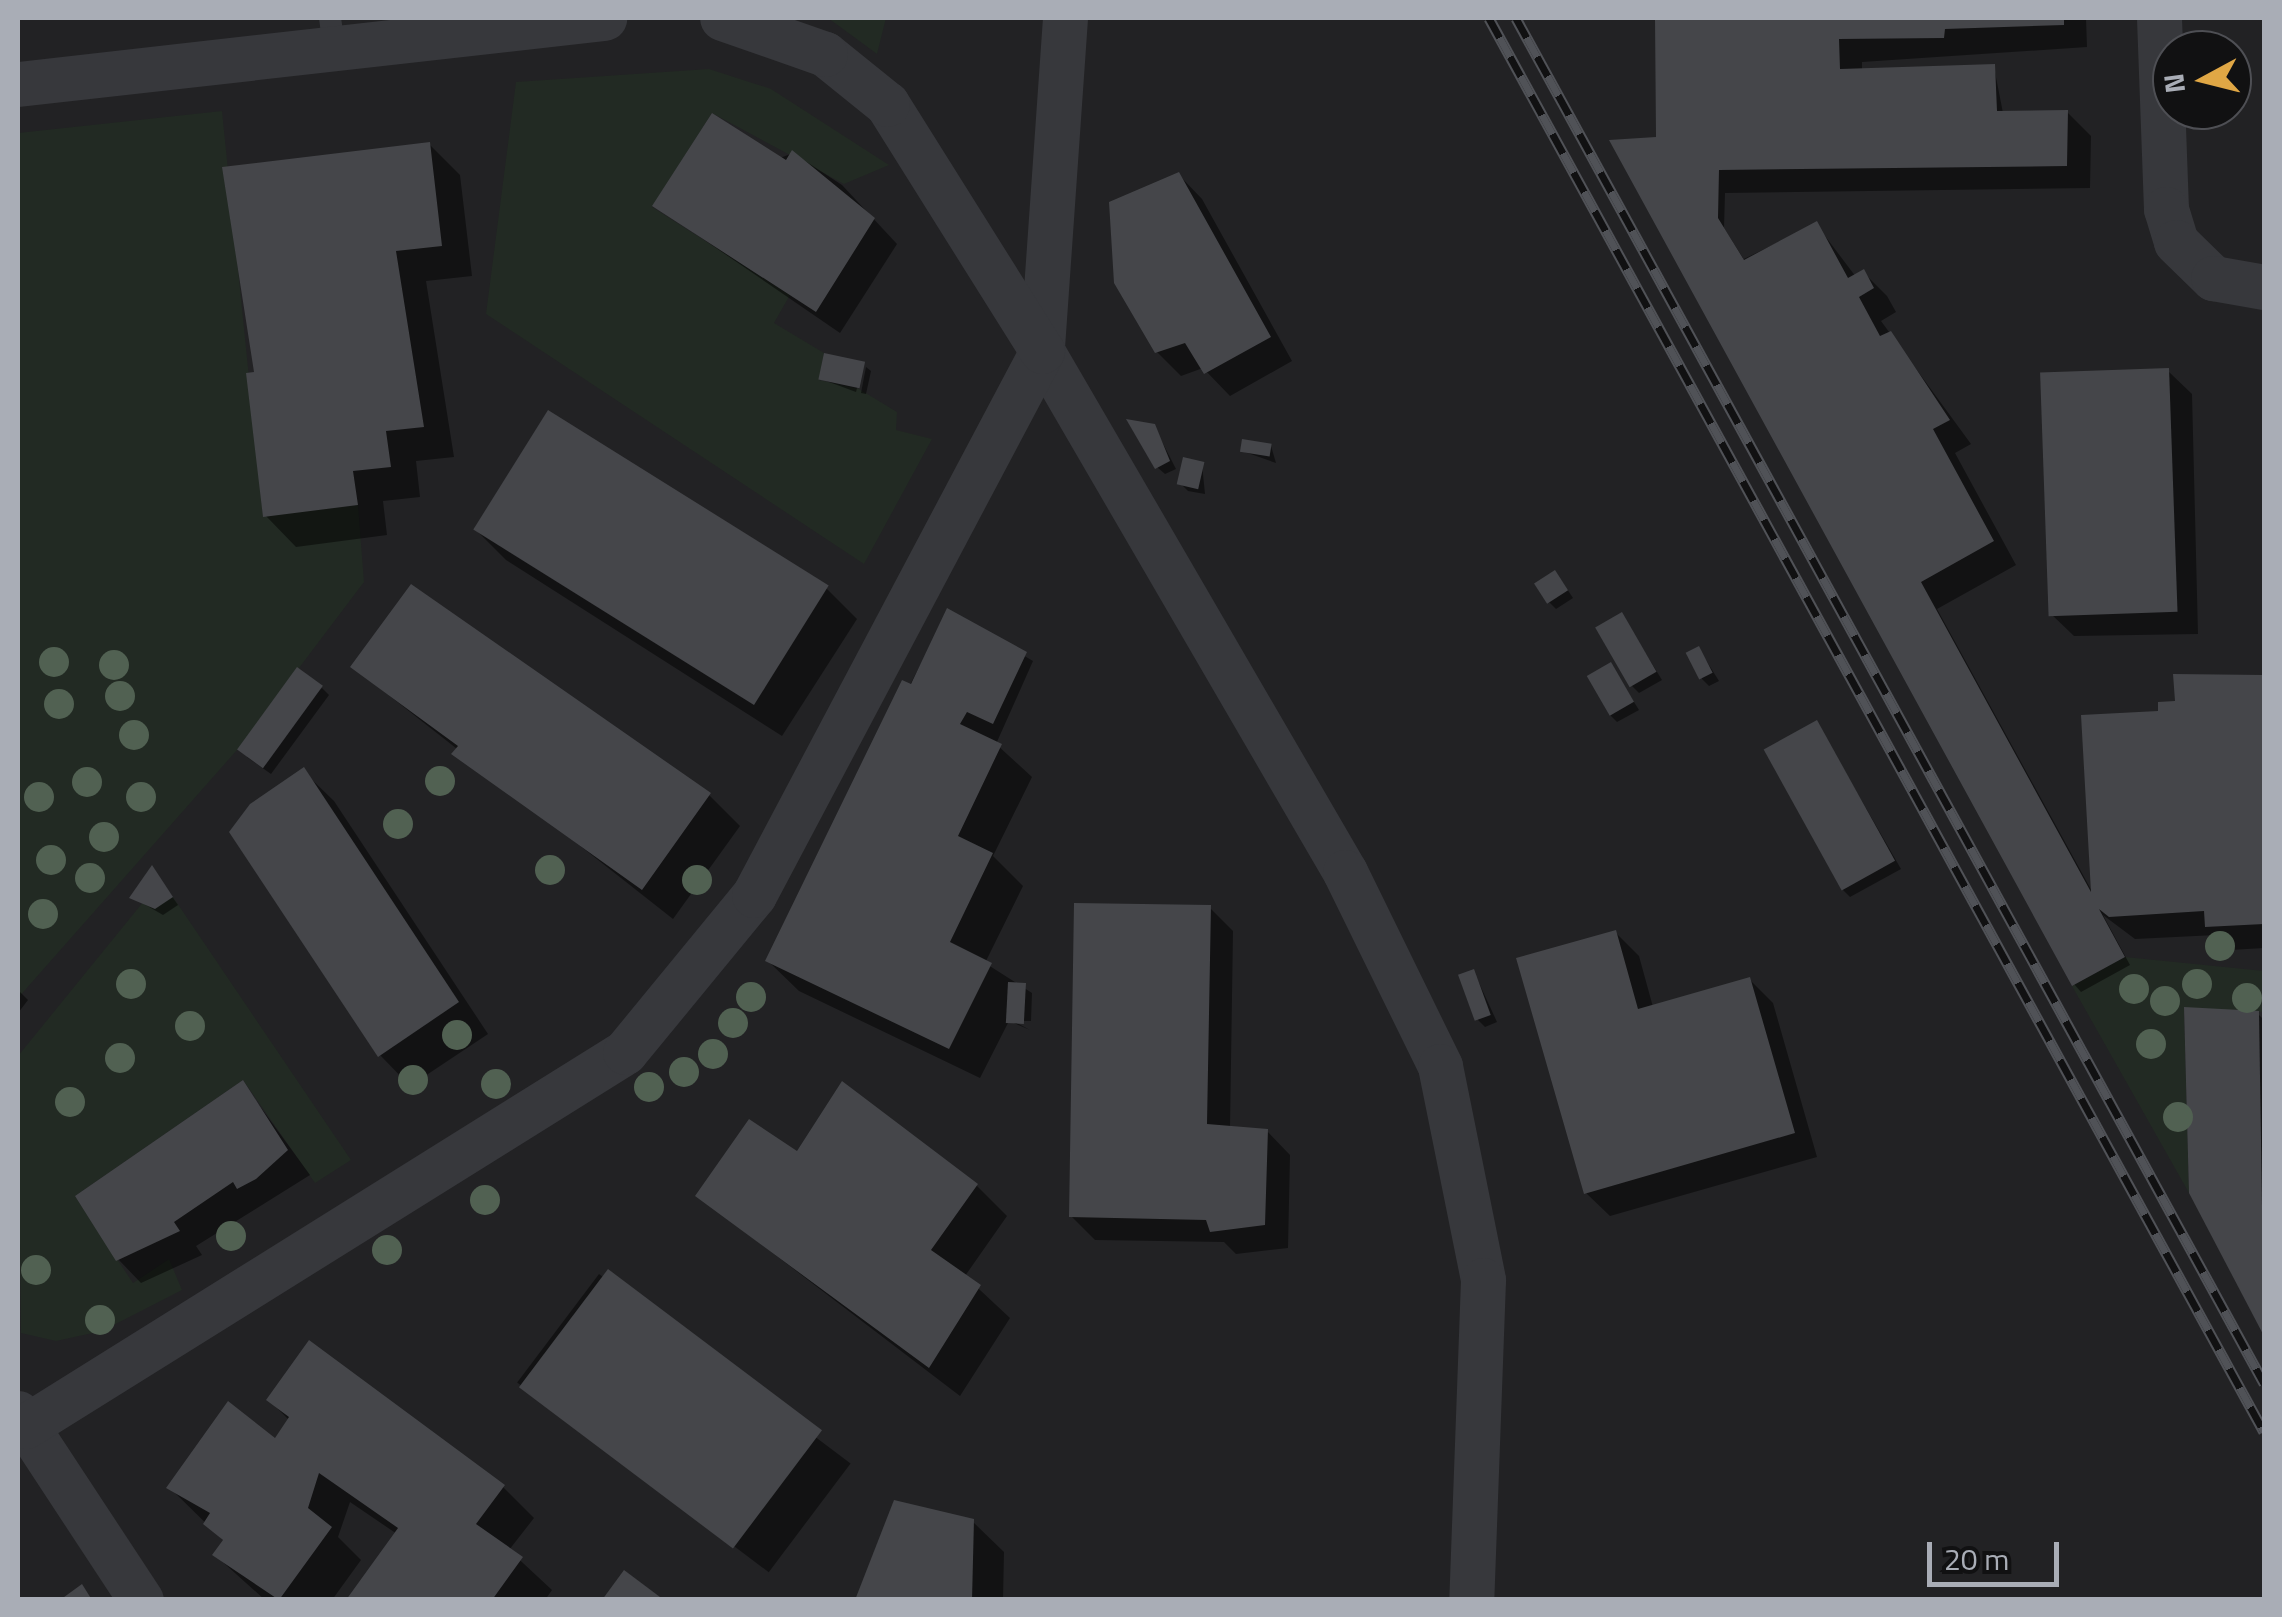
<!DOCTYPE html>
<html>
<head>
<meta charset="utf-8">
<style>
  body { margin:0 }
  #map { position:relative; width:2282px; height:1617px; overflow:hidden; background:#161617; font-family:"Titillium Web",sans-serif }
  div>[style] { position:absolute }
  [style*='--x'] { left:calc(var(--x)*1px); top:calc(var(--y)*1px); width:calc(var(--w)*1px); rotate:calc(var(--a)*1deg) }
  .built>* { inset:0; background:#222224 }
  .green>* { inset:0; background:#222a23 }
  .shadow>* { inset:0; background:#0007; transform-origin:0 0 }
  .building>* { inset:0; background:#45464a; transform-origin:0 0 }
  .lane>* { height:22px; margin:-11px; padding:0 11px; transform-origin:11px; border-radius:11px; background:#37383c }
  .street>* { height:45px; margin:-22.5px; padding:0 22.5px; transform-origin:22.5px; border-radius:22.5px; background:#37383c }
  .rail>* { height:11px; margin-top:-5.5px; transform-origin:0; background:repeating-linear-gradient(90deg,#111112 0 22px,#505257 0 44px); box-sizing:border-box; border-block:2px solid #505257 }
  .trees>* { width:30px; height:30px; margin:-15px; border-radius:50%; background:#516152 }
  span { translate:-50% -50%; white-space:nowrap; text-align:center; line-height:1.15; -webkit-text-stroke:8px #111112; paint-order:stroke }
  .frame { position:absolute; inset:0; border:20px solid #a9adb6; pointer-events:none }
  .north { position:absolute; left:2152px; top:30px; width:100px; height:100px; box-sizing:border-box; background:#111112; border:2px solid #4e4f54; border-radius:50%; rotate:263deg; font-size:28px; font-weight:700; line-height:40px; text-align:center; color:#a9adb6 }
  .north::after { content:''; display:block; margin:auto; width:35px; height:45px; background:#e0a745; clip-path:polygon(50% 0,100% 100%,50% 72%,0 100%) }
  .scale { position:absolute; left:1927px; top:1542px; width:132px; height:45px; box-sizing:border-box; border:5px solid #a9adb6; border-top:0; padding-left:12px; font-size:30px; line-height:35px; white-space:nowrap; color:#a9adb6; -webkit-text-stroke:8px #111112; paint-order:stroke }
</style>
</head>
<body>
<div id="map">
  <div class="built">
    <div style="clip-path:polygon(evenodd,18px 18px,2264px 18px,2264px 1599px,18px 1599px,18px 18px,2172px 50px,2232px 50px,2232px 110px,2172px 110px,2172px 50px)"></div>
  </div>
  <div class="green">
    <div style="clip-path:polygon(828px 18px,886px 18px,877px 54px)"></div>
    <div style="clip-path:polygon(709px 69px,771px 89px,889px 165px,844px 184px,712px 113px,652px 207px,790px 295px,774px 323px,824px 353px,819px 380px,859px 389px,897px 412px,896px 430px,932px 439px,864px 564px,486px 314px,516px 82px)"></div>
    <div style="clip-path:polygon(222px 111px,263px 516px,358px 505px,364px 582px,237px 750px,18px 998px,18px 133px)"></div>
    <div style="clip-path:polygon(173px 897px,351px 1160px,315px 1183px,243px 1080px,75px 1196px,133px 1283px,169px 1259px,182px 1290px,102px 1331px,56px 1341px,21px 1333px,18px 1056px,144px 901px)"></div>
    <div style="clip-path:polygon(2125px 957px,2264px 971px,2264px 1012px,2184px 1008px,2189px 1193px,2072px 986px)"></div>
  </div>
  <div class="shadow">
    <div style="clip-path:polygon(1664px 18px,2086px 18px,2087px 47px,1862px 62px,1862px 70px,1994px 67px,2003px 113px,2067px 112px,2091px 136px,2090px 188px,1725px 193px,1724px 228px,1743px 258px,1717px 272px,1816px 224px,1856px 277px,1863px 272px,1887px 296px,1896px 312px,1881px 321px,1971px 444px,1955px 453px,2016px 565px,1937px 609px,2094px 895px,2083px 717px,2161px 713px,2161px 704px,2178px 703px,2176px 676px,2264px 675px,2264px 948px,2231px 950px,2216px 935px,2135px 939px,2103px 915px,2130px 965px,2081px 992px,2074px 984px,1613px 142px,1660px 144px)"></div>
    <div style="clip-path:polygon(429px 144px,460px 175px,472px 276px,426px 281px,454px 457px,416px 461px,420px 497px,383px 501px,387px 535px,296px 547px,266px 516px)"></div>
    <div style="clip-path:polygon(793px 153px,842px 185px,897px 244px,840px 333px,655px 206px)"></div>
    <div style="clip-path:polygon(1179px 175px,1202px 199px,1292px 361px,1230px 396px,1203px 368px,1181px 376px,1157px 352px)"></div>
    <div style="clip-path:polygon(863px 364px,856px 392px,821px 379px)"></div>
    <div style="clip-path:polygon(866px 367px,871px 371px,866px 394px,861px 393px)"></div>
    <div style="clip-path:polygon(2168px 371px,2192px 394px,2198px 634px,2074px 636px,2050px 613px)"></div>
    <div style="clip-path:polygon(1154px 426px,1176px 469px,1165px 474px,1157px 467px)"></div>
    <div style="clip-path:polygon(1271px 446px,1276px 463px,1242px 451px)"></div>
    <div style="clip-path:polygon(1202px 464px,1205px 494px,1188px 491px,1181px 484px)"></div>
    <div style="clip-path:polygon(475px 529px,826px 588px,857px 619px,782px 736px,506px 560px)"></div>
    <div style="clip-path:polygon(1561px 580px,1573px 598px,1556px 609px,1549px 602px)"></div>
    <div style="clip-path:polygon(948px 611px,1033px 661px,996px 744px,1032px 777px,993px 856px,1023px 886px,985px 963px,1032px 993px,1031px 1021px,1013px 1021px,1030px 1030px,1009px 1021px,980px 1078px,799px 991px,768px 961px)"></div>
    <div style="clip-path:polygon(1622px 615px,1662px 680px,1639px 693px,1632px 686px)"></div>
    <div style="clip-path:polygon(1699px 649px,1719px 681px,1709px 686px,1702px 679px)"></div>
    <div style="clip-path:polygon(1611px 665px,1639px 710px,1617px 722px,1610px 715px)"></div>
    <div style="clip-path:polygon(353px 667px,709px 795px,740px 826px,673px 919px)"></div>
    <div style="clip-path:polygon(322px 688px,329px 695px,271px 774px,247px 757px)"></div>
    <div style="clip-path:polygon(1817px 723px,1901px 869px,1850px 897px,1843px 890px)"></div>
    <div style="clip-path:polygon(303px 771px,334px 801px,488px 1034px,410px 1086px,380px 1055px)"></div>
    <div style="clip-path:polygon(158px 876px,178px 905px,163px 915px,132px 897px)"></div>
    <div style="clip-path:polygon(1210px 908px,1233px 931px,1230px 1128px,1267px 1131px,1290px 1155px,1288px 1248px,1236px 1254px,1224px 1242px,1095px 1240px,1071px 1216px)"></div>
    <div style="clip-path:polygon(1615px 932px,1639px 956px,1653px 1007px,1749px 979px,1773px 1003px,1817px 1157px,1610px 1216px,1586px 1193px)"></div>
    <div style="clip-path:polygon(1474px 972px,1497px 1022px,1485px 1027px,1478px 1020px)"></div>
    <div style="clip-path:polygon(18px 990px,28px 1000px,18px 1013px)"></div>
    <div style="clip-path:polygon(2258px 1014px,2264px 1020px,2264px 1329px,2191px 1193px)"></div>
    <div style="clip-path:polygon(243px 1083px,310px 1175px,196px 1246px,202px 1255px,141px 1283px,118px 1259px)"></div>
    <div style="clip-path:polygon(798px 1155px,977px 1186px,1007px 1216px,965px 1276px,1010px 1318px,960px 1396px,698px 1196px)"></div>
    <div style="left:599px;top:1274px;width:315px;height:136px;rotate:37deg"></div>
    <div style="clip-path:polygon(269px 1400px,503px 1487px,534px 1518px,509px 1550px,552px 1590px,545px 1600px,348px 1600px,397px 1534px,350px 1502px,338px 1537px,361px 1560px,332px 1600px,265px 1600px,215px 1555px,225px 1542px,169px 1487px,275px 1442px,290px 1421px)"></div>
    <div style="clip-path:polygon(973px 1522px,1004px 1552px,1003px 1600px,859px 1600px)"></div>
  </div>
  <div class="building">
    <div style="clip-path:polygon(1655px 18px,2064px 18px,2064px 25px,1945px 29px,1944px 38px,1839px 39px,1840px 69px,1995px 64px,1997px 111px,2068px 110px,2067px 166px,1719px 170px,1718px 218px,1744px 260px,1817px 221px,1848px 278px,1864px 269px,1874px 288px,1859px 297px,1880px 336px,1891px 331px,1950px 420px,1933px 429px,1994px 541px,1921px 582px,2091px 892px,2081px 715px,2158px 711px,2158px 702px,2175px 701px,2173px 674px,2264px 675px,2264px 924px,2205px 927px,2204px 911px,2109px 917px,2099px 909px,2125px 957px,2072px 986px,1609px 140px,1656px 137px)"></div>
    <div style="clip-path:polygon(712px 113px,786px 160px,792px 150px,875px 218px,816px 312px,652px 206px)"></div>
    <div style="clip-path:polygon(430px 142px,442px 246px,396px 251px,424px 427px,386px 431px,391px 467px,353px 471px,358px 505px,263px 517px,246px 373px,254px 372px,222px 167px)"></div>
    <div style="clip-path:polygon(1179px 172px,1271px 337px,1204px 374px,1185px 343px,1155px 353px,1114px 283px,1109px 202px)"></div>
    <div style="left:824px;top:353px;width:42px;height:27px;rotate:12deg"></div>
    <div style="left:2169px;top:368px;width:244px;height:129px;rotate:88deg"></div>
    <div style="left:548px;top:410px;width:331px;height:141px;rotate:32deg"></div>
    <div style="clip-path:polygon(1126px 419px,1155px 424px,1170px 461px,1155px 469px)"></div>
    <div style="left:1242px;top:439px;width:30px;height:13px;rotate:9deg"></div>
    <div style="left:1183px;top:457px;width:22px;height:28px;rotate:13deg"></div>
    <div style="left:1555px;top:570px;width:24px;height:25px;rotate:57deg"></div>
    <div style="clip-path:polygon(411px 584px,711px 793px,642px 890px,451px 754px,458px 746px,350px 667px)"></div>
    <div style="clip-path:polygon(947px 608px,1027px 652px,993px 724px,967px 712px,960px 724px,1002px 744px,958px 836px,993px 853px,950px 942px,992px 963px,949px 1049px,765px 961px,902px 680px,911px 684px)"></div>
    <div style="left:1622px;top:612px;width:69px;height:31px;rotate:60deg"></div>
    <div style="left:1699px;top:646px;width:30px;height:15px;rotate:63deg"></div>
    <div style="left:1611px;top:662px;width:46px;height:28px;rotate:60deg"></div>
    <div style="left:297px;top:667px;width:32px;height:102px;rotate:36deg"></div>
    <div style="left:1817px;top:720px;width:161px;height:61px;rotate:61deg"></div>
    <div style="clip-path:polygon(304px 767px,459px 1002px,378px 1057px,229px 832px,250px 804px)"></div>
    <div style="clip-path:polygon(152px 865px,173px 897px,155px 909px,129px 898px)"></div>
    <div style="clip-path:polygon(1074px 903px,1211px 905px,1207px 1124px,1268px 1129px,1265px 1225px,1210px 1232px,1206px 1220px,1069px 1217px)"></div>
    <div style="clip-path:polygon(1616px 930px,1638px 1009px,1750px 977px,1795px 1133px,1584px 1194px,1516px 958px)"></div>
    <div style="left:1474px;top:969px;width:49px;height:17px;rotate:70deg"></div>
    <div style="left:1008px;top:982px;width:18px;height:41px;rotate:3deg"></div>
    <div style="clip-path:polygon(2184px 1007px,2259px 1011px,2264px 1336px,2189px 1193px)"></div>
    <div style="clip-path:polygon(243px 1080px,288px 1150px,256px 1179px,237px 1189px,233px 1182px,174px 1222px,180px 1231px,116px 1261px,75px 1196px)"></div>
    <div style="clip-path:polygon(842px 1081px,978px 1184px,931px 1250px,981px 1285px,929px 1368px,695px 1196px,749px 1119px,797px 1151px)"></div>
    <div style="left:608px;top:1269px;width:268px;height:148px;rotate:37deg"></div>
    <div style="clip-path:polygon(309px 1340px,505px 1485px,476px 1524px,523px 1557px,492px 1600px,346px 1600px,398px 1528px,319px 1473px,308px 1508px,332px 1527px,279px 1600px,212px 1555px,223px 1540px,203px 1524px,210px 1513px,166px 1488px,228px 1401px,275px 1438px,289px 1417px,266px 1400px)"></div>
    <div style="clip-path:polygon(894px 1500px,974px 1519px,972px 1600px,855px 1600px)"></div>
    <div style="clip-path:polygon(624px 1570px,664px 1600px,602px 1600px)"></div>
    <div style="clip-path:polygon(82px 1584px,92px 1600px,60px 1600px)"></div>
  </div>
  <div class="lane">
    <div style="--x:330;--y:18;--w:27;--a:82"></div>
  </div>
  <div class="street">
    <div style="--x:1065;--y:18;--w:334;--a:94"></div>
    <div style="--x:1042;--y:351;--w:603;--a:59.82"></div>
    <div style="--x:1345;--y:872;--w:216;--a:63.9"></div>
    <div style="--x:1440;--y:1066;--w:218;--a:78.6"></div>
    <div style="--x:1483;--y:1280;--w:320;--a:92.1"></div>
    <div style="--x:2159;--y:18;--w:191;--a:87.9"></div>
    <div style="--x:2166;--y:209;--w:34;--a:73"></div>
    <div style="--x:2176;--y:242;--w:52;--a:44.2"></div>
    <div style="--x:2213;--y:278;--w:52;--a:10"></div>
    <div style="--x:18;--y:84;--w:590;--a:-6.43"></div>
    <div style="--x:18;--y:1413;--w:224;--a:56.7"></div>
    <div style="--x:26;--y:1426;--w:706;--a:-31.98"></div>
    <div style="--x:625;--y:1052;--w:203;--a:-50.6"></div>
    <div style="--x:754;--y:895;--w:616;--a:-62.1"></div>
    <div style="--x:1042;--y:351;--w:292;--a:-122.1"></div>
    <div style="--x:887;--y:104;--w:80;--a:-141.1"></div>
    <div style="--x:825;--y:54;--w:109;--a:-160.7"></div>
  </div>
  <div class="rail">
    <div style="--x:1489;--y:18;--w:1612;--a:61.27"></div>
    <div style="--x:1516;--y:18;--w:1557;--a:61.28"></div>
  </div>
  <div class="trees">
    <div style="left:54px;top:662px"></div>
    <div style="left:114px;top:665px"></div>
    <div style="left:120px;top:696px"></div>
    <div style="left:59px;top:704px"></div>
    <div style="left:134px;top:735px"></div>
    <div style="left:440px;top:781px"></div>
    <div style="left:87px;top:782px"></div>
    <div style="left:39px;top:797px"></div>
    <div style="left:141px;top:797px"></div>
    <div style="left:398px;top:824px"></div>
    <div style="left:104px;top:837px"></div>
    <div style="left:51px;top:860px"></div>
    <div style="left:550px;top:870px"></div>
    <div style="left:90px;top:878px"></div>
    <div style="left:697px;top:880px"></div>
    <div style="left:43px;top:914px"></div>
    <div style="left:2220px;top:946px"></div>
    <div style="left:131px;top:984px"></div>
    <div style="left:2197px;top:984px"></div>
    <div style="left:2134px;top:989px"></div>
    <div style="left:751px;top:997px"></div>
    <div style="left:2247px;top:998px"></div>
    <div style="left:2165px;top:1001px"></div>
    <div style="left:733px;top:1023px"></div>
    <div style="left:190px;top:1026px"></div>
    <div style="left:457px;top:1035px"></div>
    <div style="left:2151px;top:1044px"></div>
    <div style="left:713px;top:1054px"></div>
    <div style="left:120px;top:1058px"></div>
    <div style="left:684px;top:1072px"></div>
    <div style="left:413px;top:1080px"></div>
    <div style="left:496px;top:1084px"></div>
    <div style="left:649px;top:1087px"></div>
    <div style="left:70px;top:1102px"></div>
    <div style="left:2178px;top:1117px"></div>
    <div style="left:485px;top:1200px"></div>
    <div style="left:231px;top:1236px"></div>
    <div style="left:387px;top:1250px"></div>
    <div style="left:36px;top:1270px"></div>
    <div style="left:100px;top:1320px"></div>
  </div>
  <div class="frame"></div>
  <div class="north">N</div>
  <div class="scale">20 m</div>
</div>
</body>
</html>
